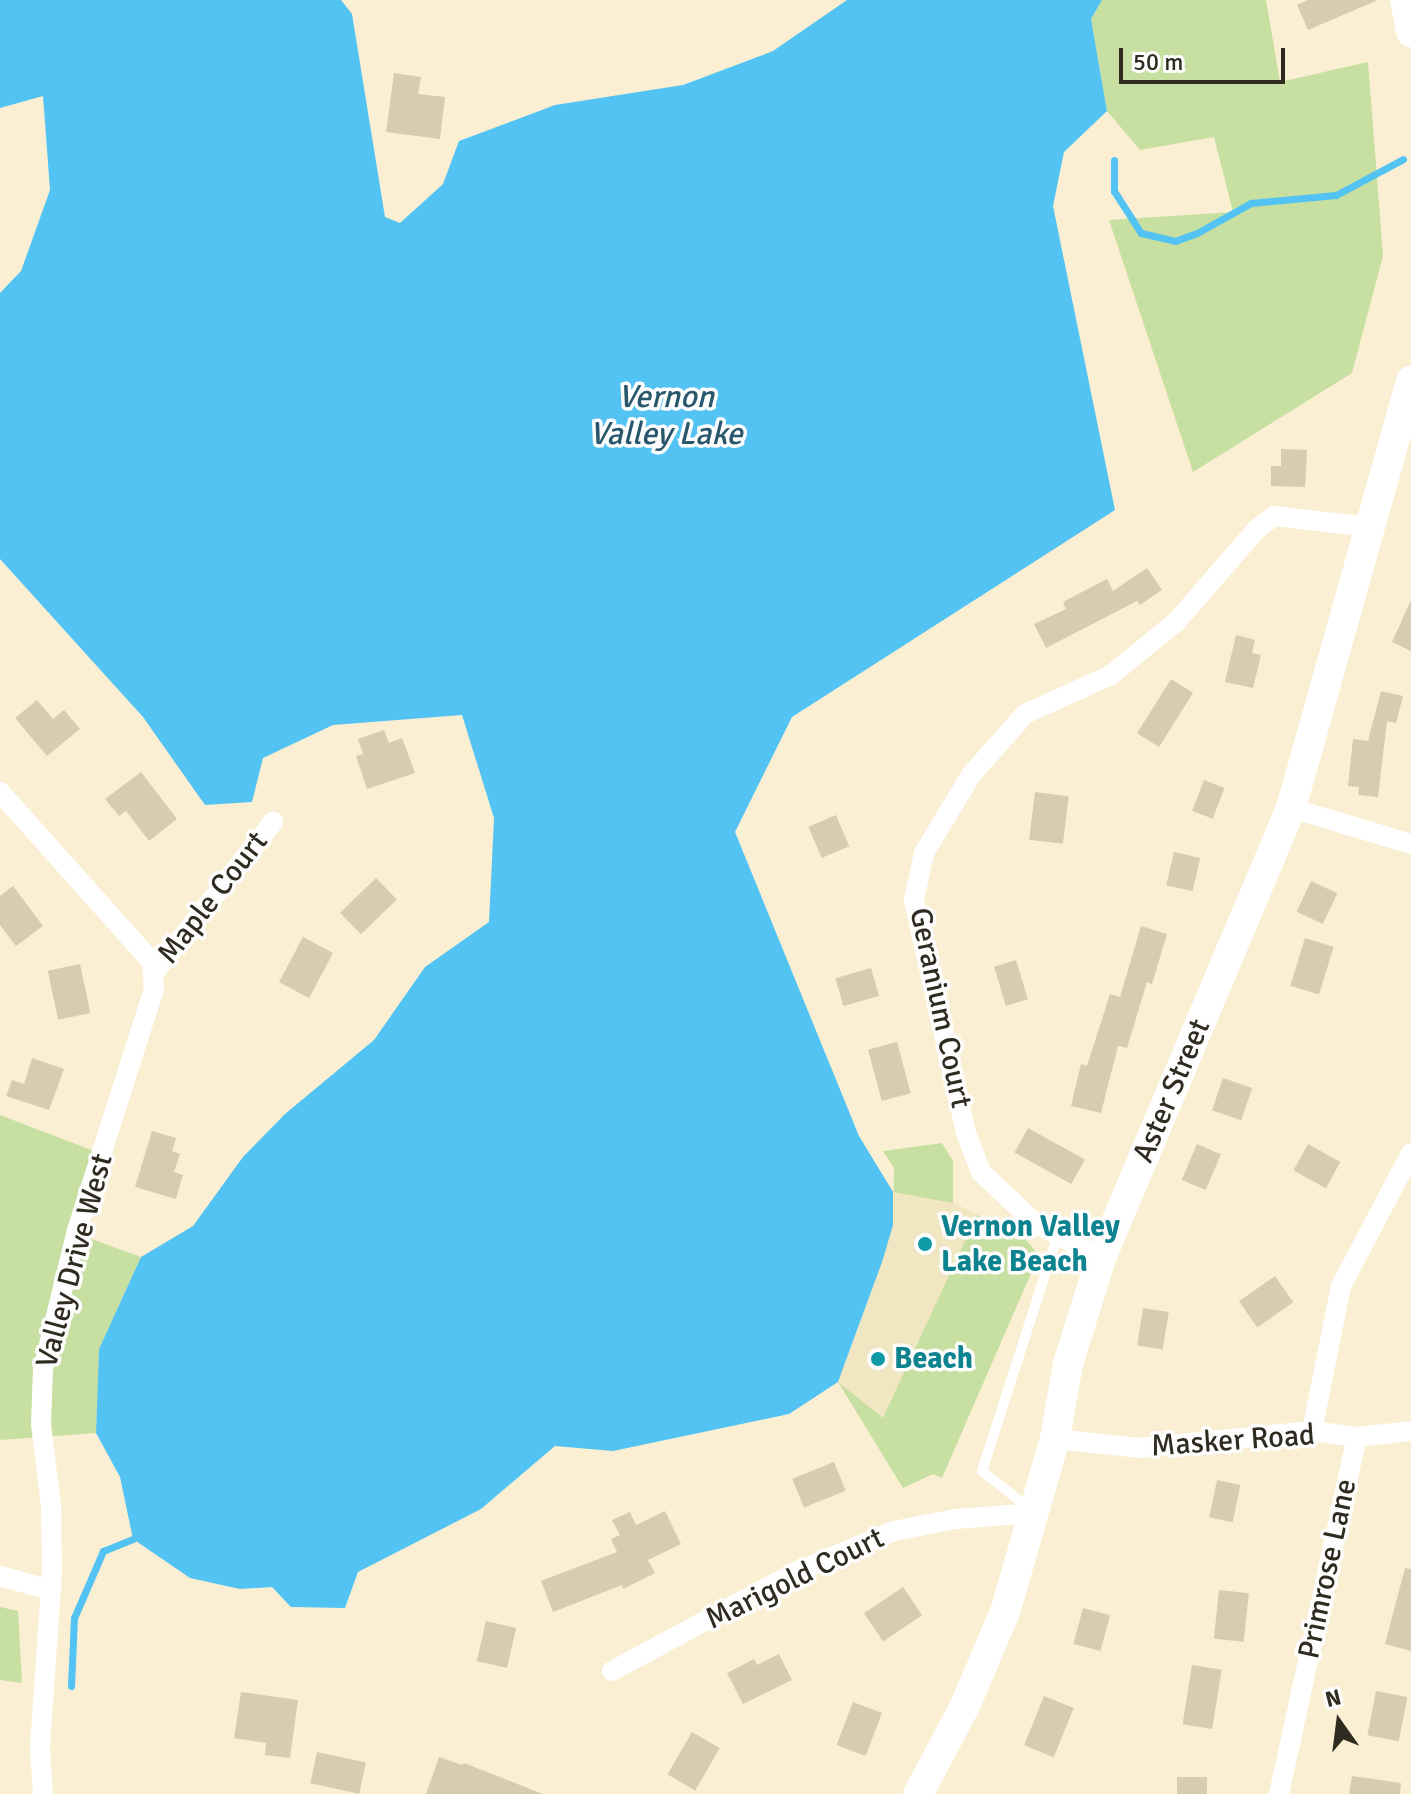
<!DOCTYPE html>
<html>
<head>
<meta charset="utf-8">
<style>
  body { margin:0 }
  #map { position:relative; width:1411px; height:1794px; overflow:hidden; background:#faefd3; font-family:Signika,sans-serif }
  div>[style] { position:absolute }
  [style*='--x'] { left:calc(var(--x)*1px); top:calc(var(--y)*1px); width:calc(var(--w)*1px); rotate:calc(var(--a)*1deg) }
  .green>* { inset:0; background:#c7dfa0 }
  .sand>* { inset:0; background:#f0e6c1 }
  .water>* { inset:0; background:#52c3f2 }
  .stream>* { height:7px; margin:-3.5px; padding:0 3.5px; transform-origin:3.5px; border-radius:3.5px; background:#52c3f2 }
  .building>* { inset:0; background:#d6ccb0; transform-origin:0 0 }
  .lane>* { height:10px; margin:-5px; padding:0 5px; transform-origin:5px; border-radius:5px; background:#fff }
  .street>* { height:20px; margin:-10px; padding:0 10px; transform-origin:10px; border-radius:10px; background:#fff }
  .secondary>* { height:30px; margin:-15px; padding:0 15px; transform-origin:15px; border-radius:15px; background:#fff }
  .dots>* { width:22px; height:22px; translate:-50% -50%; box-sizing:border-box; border:4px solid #fdfdfd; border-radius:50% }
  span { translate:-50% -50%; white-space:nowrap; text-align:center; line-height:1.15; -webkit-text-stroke:7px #fdfdfd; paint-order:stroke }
  .street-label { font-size:30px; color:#2f2b20 }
  .culture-label { font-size:30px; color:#0d838f; font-weight:700 }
  .left { translate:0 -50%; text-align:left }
  .water-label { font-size:32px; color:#28576b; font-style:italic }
  .north { position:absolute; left:1299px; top:1682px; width:80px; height:80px; -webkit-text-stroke:6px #fdfdfd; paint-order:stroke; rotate:346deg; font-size:22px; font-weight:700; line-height:32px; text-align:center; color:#2f2b20 }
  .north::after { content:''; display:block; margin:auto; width:28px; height:36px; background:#2f2b20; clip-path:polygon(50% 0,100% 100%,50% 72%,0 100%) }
  .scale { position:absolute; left:1119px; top:48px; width:166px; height:36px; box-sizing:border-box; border:4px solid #2f2b20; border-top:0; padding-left:10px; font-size:24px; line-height:28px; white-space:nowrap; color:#2f2b20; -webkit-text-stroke:6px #fdfdfd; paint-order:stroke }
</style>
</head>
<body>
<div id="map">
  <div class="green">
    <div style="clip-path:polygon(1102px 0,1266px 0,1280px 82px,1368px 62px,1383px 256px,1352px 373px,1193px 472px,1109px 220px,1233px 212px,1214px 137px,1140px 150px,1107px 111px,1091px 19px)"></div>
    <div style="clip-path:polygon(0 1115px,104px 1155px,81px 1235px,141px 1257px,99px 1349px,96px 1433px,0 1440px)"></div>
    <div style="clip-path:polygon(942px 1143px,953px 1161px,953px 1203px,1025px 1239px,1039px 1255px,942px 1478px,933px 1474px,903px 1488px,838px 1382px,864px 1316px,893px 1225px,894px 1168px,883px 1151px)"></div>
    <div style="clip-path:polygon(0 1607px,18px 1611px,22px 1683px,0 1680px)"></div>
  </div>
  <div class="sand">
    <div style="clip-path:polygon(893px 1192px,953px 1203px,977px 1215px,883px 1418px,838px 1382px,882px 1262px,893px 1225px)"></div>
  </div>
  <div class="water">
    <div style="clip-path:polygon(0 0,341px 0,352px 14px,385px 217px,400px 223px,443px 184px,459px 141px,555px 105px,683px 85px,773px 51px,847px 0,1102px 0,1091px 19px,1107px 111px,1064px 152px,1053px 206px,1115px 510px,792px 717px,735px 832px,859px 1136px,893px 1192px,893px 1225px,882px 1262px,838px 1382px,789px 1414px,613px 1451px,555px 1446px,481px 1509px,358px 1572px,345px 1608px,291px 1607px,272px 1587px,240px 1589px,190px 1578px,133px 1539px,120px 1477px,96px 1433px,99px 1349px,141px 1257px,193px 1226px,243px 1157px,285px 1114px,374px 1040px,425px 967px,489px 922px,494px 818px,462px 715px,333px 725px,263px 758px,252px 802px,205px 805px,143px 717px,0 559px,0 293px,21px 271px,50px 190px,43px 96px,0 108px)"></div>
  </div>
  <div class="stream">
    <div style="--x:1114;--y:160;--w:31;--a:90"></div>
    <div style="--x:1114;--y:191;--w:50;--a:57.3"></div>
    <div style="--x:1141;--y:233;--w:35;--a:13"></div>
    <div style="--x:1175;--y:241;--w:23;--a:-20"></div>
    <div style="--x:1197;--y:233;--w:62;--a:-29.1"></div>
    <div style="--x:1251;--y:203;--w:85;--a:-5.4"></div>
    <div style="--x:1336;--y:195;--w:76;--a:-28.2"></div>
    <div style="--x:71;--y:1686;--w:68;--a:-87.5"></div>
    <div style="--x:74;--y:1618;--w:73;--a:-66.6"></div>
    <div style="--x:103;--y:1551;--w:32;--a:-22"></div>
  </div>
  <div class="building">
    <div style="clip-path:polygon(1308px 0,1378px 0,1308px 30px,1297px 5px)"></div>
    <div style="clip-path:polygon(394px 73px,421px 77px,418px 94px,445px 97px,440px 139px,386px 132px)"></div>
    <div style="clip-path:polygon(1281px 449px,1307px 450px,1305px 487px,1271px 486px,1271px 466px,1281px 466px)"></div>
    <div style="clip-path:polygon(1147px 568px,1162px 590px,1140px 605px,1137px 601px,1046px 648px,1034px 624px,1066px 609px,1063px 602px,1107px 579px,1113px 591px)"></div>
    <div style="clip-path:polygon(1411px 600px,1411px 651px,1392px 642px)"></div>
    <div style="clip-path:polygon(1236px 635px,1255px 640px,1252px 653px,1261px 655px,1253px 688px,1225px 682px)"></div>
    <div style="left:1171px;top:679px;width:26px;height:64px;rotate:32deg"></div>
    <div style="clip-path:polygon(1381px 691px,1403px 696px,1396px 723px,1387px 721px,1378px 797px,1358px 795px,1359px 787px,1348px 786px,1353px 739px,1368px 741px)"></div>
    <div style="clip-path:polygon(37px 700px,53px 719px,64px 710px,80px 729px,47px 756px,15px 718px)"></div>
    <div style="clip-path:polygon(384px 730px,389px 743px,402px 738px,415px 773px,367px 789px,356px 756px,363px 754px,358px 739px)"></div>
    <div style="clip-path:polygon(141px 772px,177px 819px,149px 841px,126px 811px,119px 816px,105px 799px)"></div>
    <div style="left:1204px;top:780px;width:22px;height:33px;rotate:21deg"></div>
    <div style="left:1035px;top:792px;width:34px;height:48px;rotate:7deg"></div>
    <div style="left:836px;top:815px;width:34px;height:30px;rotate:67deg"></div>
    <div style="left:1174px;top:852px;width:27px;height:34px;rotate:13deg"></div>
    <div style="left:376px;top:878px;width:30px;height:50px;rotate:46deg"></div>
    <div style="left:1311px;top:881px;width:29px;height:34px;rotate:25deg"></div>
    <div style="clip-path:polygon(13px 886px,43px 926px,16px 946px,0 925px,0 896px)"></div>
    <div style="clip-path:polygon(1141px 926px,1167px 934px,1152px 984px,1147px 982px,1127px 1048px,1118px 1046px,1101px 1113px,1071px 1106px,1081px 1064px,1087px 1066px,1110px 994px,1120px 997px)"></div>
    <div style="left:303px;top:937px;width:34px;height:51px;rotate:28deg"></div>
    <div style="left:1305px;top:938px;width:30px;height:50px;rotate:17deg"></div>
    <div style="left:1016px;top:960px;width:41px;height:23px;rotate:73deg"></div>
    <div style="left:80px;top:964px;width:50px;height:33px;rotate:78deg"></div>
    <div style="left:871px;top:968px;width:29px;height:37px;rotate:74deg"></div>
    <div style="left:897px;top:1042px;width:53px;height:30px;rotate:75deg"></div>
    <div style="clip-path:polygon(32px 1058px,64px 1069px,49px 1110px,6px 1096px,12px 1080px,24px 1084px)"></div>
    <div style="left:1223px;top:1078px;width:31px;height:34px;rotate:19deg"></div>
    <div style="left:1028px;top:1128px;width:65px;height:28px;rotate:29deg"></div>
    <div style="clip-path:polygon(152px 1131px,176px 1138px,172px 1151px,180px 1154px,174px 1172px,183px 1175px,176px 1199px,135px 1187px)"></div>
    <div style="left:1197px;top:1144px;width:26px;height:39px;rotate:23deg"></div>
    <div style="left:1308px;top:1144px;width:37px;height:30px;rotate:29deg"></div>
    <div style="left:1275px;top:1276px;width:32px;height:44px;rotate:55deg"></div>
    <div style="left:1143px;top:1308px;width:26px;height:38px;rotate:9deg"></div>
    <div style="left:834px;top:1462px;width:31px;height:45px;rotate:68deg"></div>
    <div style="left:1217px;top:1480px;width:24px;height:38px;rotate:12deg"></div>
    <div style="clip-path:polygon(665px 1511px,681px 1544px,648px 1560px,655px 1573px,623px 1589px,622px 1585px,553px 1612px,541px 1581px,617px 1552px,611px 1539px,620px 1535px,612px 1520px,630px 1512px,636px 1525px)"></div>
    <div style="clip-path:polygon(1405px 1568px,1411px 1569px,1411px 1651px,1385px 1644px)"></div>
    <div style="left:903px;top:1587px;width:34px;height:47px;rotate:56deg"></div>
    <div style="left:1219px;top:1590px;width:30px;height:49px;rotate:6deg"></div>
    <div style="left:1083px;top:1608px;width:28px;height:37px;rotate:15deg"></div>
    <div style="left:486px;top:1621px;width:31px;height:41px;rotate:13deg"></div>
    <div style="clip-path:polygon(779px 1654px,792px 1680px,743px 1704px,727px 1673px,754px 1659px,757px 1665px)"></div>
    <div style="left:1192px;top:1665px;width:30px;height:60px;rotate:9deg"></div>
    <div style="left:1376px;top:1691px;width:32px;height:45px;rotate:11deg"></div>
    <div style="clip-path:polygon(241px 1692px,298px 1700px,290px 1758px,265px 1755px,266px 1743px,234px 1738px)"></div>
    <div style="left:1044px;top:1696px;width:32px;height:53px;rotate:22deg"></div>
    <div style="left:853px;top:1702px;width:31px;height:46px;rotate:21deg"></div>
    <div style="left:692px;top:1732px;width:32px;height:49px;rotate:30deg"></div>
    <div style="left:317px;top:1752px;width:50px;height:32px;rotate:12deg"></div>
    <div style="clip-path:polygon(439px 1757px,462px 1765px,464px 1763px,543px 1794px,426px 1794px)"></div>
    <div style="clip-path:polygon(1352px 1776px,1401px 1783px,1400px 1794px,1349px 1794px)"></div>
    <div style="left:1177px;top:1777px;width:30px;height:17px"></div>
  </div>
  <div class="lane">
    <div style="--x:1030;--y:1509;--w:61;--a:-141.6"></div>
    <div style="--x:982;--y:1471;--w:249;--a:-72.2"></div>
  </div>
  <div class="street">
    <div style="--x:0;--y:792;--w:228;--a:48.2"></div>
    <div style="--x:152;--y:962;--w:27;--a:86"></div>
    <div style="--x:154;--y:989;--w:253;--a:107.7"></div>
    <div style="--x:77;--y:1230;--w:143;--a:103.7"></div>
    <div style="--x:43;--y:1369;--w:55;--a:92.1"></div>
    <div style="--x:41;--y:1424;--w:83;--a:83"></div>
    <div style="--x:51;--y:1506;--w:65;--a:89.1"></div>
    <div style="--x:52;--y:1571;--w:178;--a:93.9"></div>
    <div style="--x:40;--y:1749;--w:45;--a:86.2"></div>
    <div style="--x:1291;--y:808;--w:125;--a:16.7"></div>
    <div style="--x:153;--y:974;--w:194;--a:-51.7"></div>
    <div style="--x:1101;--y:1258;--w:76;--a:-151.8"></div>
    <div style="--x:1034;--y:1222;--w:73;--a:-136.7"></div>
    <div style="--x:981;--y:1172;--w:42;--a:-111"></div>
    <div style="--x:966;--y:1133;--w:239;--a:-102.6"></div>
    <div style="--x:914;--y:900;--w:48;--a:-78"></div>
    <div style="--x:924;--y:853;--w:91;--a:-58.9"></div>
    <div style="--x:971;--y:775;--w:81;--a:-48.5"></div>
    <div style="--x:1025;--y:714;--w:94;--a:-24.4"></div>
    <div style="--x:1111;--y:675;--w:85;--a:-39.3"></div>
    <div style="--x:1177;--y:621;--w:122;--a:-49"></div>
    <div style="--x:1257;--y:529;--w:21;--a:-37"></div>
    <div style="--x:1274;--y:516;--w:96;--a:6.6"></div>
    <div style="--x:1312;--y:1431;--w:148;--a:-78.7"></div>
    <div style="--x:1341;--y:1286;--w:150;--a:-62.2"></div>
    <div style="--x:1055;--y:1439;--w:84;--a:6.1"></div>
    <div style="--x:1139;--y:1448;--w:174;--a:-5.6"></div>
    <div style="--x:1312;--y:1431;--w:45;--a:7.6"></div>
    <div style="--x:1357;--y:1437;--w:54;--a:-6.3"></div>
    <div style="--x:0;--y:1576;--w:52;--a:15.6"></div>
    <div style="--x:612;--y:1671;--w:211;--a:-28.3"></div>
    <div style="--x:798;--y:1571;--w:104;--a:-22.6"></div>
    <div style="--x:894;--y:1531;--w:62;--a:-11.1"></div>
    <div style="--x:955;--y:1519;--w:80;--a:-4.3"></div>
    <div style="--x:1279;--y:1794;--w:365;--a:-77.7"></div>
  </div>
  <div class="secondary">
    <div style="--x:1405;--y:0;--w:33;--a:79"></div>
    <div style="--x:918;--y:1794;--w:98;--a:-61.9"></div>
    <div style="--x:964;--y:1708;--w:104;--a:-66.9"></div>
    <div style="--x:1005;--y:1612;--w:180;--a:-73.9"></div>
    <div style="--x:1055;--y:1439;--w:76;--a:-80.2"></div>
    <div style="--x:1068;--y:1364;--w:111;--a:-72.7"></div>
    <div style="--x:1101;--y:1258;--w:488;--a:-67.1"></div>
    <div style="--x:1291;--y:808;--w:444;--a:-74.3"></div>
  </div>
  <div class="dots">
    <div style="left:925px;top:1244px;background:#0f9aa8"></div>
    <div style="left:878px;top:1359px;background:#0f9aa8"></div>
  </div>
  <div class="street-label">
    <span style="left:213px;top:898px;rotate:-52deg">Maple Court</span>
    <span style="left:940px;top:1008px;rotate:78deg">Geranium Court</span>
    <span style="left:1172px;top:1091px;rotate:-67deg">Aster Street</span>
    <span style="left:75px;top:1261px;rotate:-75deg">Valley Drive West</span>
    <span style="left:1233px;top:1441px;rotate:-4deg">Masker Road</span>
    <span style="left:1328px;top:1569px;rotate:-78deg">Primrose Lane</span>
    <span style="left:795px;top:1579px;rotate:-26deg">Marigold Court</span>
  </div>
  <div class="culture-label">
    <span class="left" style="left:941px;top:1244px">Vernon Valley<br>Lake Beach</span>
    <span class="left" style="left:894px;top:1359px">Beach</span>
  </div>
  <div class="water-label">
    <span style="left:666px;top:416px">Vernon<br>Valley Lake</span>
  </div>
  <div class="north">N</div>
  <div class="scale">50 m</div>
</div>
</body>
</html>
